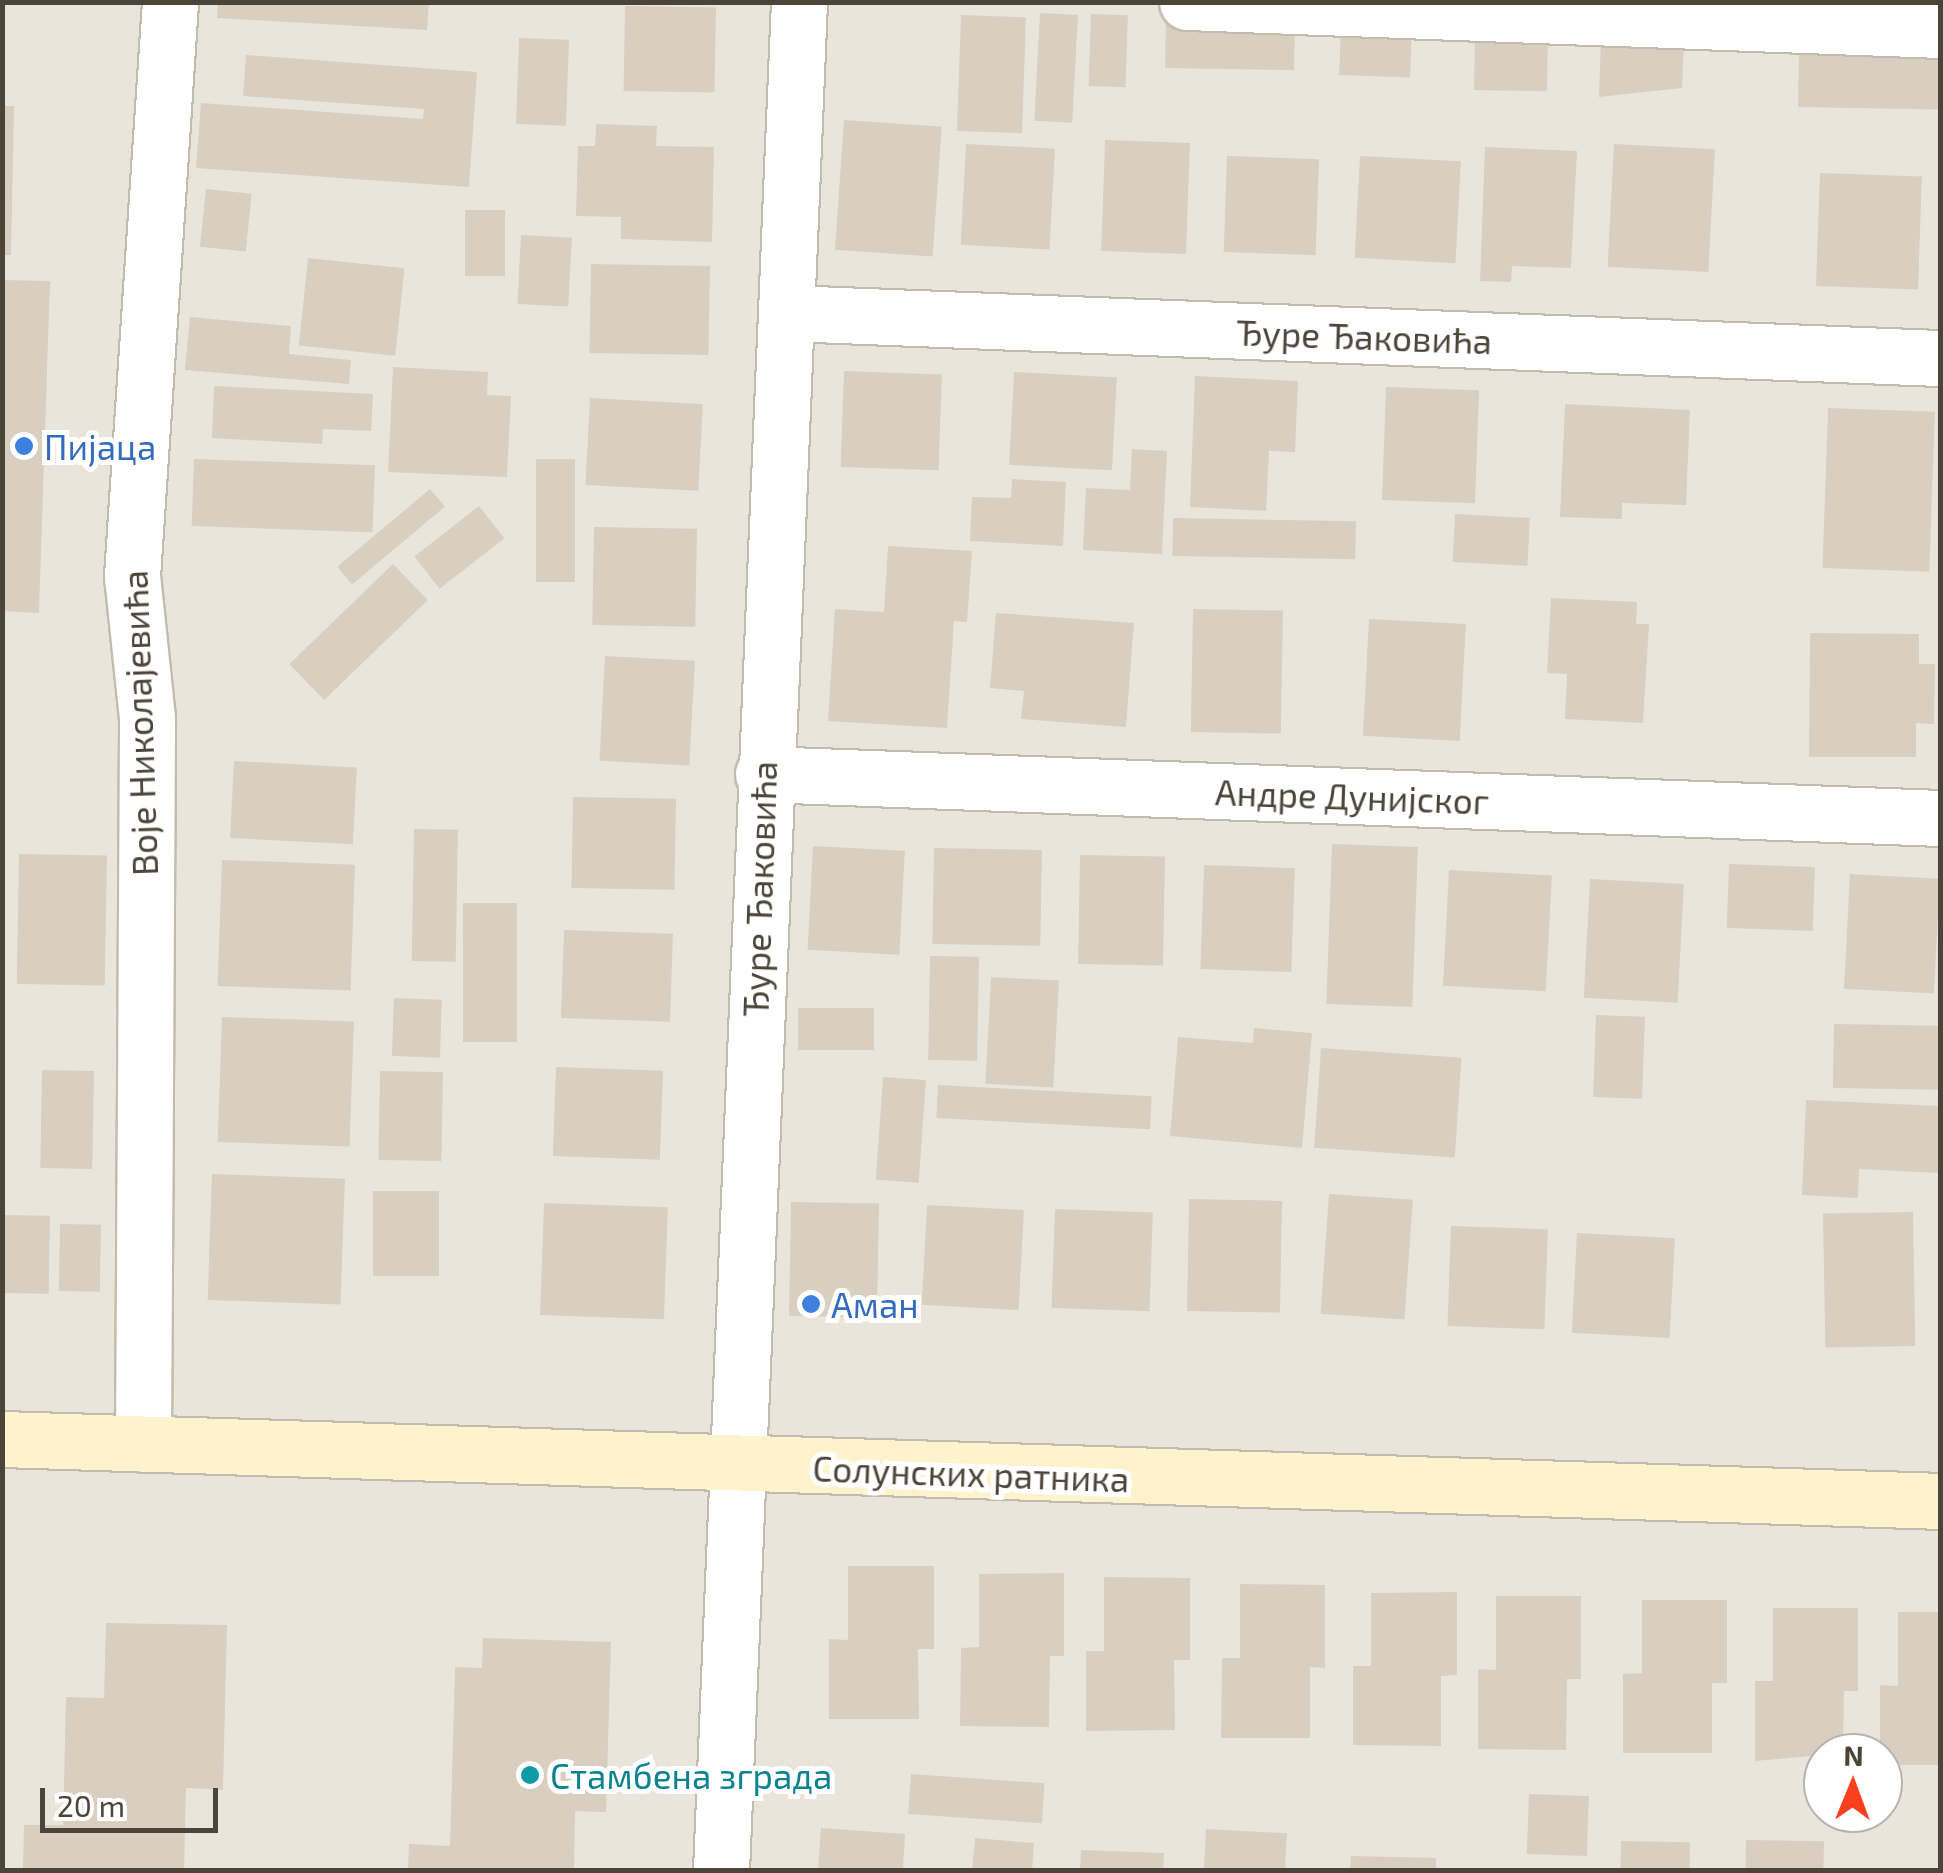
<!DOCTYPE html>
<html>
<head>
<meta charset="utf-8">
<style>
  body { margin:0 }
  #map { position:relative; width:1943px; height:1873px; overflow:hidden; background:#f6f3ec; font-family:"Exo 2",sans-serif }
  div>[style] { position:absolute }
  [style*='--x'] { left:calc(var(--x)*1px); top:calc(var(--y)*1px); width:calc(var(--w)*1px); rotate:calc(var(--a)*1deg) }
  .residential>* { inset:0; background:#eae5da }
  .building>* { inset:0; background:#d8cfc1; transform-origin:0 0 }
  .roads { filter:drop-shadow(2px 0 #c2bbae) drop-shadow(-2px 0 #c2bbae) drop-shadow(0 2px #c2bbae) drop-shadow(0 -2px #c2bbae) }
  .street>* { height:55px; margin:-27.5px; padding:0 27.5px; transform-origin:27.5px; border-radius:27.5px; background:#fff }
  .secondary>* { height:55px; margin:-27.5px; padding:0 27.5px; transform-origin:27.5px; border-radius:27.5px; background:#fff3cd }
  .dots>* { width:28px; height:28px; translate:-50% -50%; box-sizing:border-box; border:5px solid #fff; border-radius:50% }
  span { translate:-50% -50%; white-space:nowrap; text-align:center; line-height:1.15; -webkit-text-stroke:10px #fff; paint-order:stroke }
  .street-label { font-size:35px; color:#4b4439 }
  .shop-label { font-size:35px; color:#366cbe }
  .left { translate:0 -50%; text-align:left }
  .culture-label { font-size:35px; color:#0d838f }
  .frame { position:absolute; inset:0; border:5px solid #4b4439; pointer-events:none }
  .north { position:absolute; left:1803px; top:1733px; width:100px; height:100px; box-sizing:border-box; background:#fff; border:2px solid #b7b4b0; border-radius:50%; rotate:1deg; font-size:28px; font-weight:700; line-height:40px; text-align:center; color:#4b4439 }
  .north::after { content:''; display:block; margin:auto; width:35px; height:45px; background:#fc3f1d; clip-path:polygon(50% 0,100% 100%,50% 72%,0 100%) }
  .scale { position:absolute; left:40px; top:1788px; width:178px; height:45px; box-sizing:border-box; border:5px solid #4b4439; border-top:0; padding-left:12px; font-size:30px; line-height:35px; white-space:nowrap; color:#4b4439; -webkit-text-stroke:8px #fff; paint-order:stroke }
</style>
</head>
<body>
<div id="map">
  <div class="residential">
    <div style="clip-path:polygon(evenodd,3px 3px,1940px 3px,1940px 1870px,3px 1870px,3px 3px,1823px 1753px,1883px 1753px,1883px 1813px,1823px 1813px,1823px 1753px)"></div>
  </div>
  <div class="building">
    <div style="clip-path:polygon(218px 2px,429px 2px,427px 30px,217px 18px)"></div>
    <div style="left:625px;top:6px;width:91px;height:85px;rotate:1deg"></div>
    <div style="left:1040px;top:13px;width:38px;height:108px;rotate:3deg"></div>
    <div style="left:1091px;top:14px;width:37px;height:72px;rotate:2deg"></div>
    <div style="left:961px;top:15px;width:65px;height:116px;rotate:2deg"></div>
    <div style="left:1166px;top:16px;width:129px;height:52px;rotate:1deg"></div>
    <div style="left:1341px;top:22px;width:71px;height:53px;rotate:2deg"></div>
    <div style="left:1475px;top:34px;width:73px;height:56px;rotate:1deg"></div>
    <div style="clip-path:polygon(1601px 34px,1684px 39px,1682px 88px,1599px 97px)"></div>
    <div style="left:519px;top:38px;width:50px;height:86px;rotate:2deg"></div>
    <div style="left:1799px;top:49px;width:141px;height:58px;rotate:1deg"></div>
    <div style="clip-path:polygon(246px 55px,477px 72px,469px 187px,196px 168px,201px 103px,423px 119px,424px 109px,243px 96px)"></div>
    <div style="clip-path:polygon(2px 106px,14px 106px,11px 255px,2px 255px)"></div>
    <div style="left:844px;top:120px;width:98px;height:130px;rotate:4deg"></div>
    <div style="clip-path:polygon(596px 124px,657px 126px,656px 146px,714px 147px,712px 242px,621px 239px,621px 217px,576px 216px,578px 146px,595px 146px)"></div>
    <div style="left:1105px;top:140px;width:85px;height:111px;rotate:2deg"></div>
    <div style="left:966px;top:144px;width:89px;height:101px;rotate:3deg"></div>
    <div style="left:1614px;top:144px;width:101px;height:123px;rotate:3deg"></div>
    <div style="clip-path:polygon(1485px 147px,1577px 151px,1571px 268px,1512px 266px,1511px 282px,1480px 281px)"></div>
    <div style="left:1227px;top:156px;width:92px;height:96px;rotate:2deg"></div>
    <div style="left:1360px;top:156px;width:101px;height:102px;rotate:3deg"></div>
    <div style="left:1820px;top:173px;width:102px;height:113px;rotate:2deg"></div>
    <div style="left:206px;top:189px;width:46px;height:58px;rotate:6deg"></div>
    <div style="left:465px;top:210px;width:40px;height:66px"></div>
    <div style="left:521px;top:235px;width:51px;height:69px;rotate:3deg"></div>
    <div style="left:308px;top:258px;width:97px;height:88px;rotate:6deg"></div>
    <div style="left:591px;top:264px;width:119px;height:89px;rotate:1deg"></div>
    <div style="clip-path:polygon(2px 280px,50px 281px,39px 613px,2px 611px)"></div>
    <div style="clip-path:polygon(190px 317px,291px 326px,289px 354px,351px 360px,349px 384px,185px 370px)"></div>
    <div style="clip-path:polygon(393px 367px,488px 372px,487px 395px,511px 396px,507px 477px,388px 472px)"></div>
    <div style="left:844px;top:371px;width:98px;height:96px;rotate:2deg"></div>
    <div style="left:1014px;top:372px;width:103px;height:93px;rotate:3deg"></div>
    <div style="clip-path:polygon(1195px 376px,1298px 381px,1295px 452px,1269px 451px,1266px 511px,1190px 507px)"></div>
    <div style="clip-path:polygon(214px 386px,373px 394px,371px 431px,323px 429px,322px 444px,212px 438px)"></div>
    <div style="left:1386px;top:387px;width:93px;height:113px;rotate:2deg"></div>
    <div style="left:590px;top:398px;width:113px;height:87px;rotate:3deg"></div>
    <div style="clip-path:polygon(1565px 404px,1690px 410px,1686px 505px,1622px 503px,1622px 519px,1560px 517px)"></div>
    <div style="left:1828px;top:408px;width:107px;height:160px;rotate:2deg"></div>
    <div style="clip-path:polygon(1132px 449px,1167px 451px,1162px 554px,1083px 550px,1086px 488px,1130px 490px)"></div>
    <div style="left:194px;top:459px;width:181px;height:67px;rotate:2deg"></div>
    <div style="left:536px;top:459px;width:39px;height:123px"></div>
    <div style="clip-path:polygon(1012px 479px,1066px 482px,1063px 546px,970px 541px,972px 497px,1011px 498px)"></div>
    <div style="left:430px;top:489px;width:23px;height:121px;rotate:50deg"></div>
    <div style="left:479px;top:506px;width:41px;height:82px;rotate:52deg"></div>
    <div style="left:1455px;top:514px;width:75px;height:48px;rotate:3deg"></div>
    <div style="left:1173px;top:518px;width:183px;height:38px;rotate:1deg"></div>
    <div style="left:594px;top:527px;width:103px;height:98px;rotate:1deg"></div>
    <div style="clip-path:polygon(888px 546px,972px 551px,967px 622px,954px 621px,947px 728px,828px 721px,835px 609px,884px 612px)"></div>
    <div style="left:393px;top:564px;width:50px;height:144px;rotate:46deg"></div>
    <div style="clip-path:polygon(1551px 598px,1637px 602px,1636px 624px,1649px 624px,1643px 723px,1565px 719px,1567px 674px,1547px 673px)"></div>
    <div style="left:1193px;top:609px;width:90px;height:123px;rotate:1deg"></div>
    <div style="clip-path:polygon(996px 613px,1134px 623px,1126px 727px,1021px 719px,1024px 691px,990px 688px)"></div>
    <div style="left:1369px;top:619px;width:97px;height:117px;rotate:3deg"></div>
    <div style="clip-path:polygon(1810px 633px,1919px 634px,1919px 664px,1935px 664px,1934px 724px,1916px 723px,1916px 757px,1809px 757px)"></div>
    <div style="left:605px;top:656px;width:90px;height:105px;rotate:3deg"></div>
    <div style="left:234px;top:761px;width:123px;height:77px;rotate:3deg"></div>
    <div style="left:573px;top:797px;width:103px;height:91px;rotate:1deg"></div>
    <div style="left:414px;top:829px;width:44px;height:132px;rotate:1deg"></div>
    <div style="left:1332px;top:844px;width:86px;height:160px;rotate:2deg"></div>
    <div style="left:813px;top:846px;width:92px;height:104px;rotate:3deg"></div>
    <div style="left:934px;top:848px;width:108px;height:96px;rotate:1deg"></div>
    <div style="left:19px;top:854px;width:88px;height:130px;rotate:1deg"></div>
    <div style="left:1080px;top:855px;width:85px;height:109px;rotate:1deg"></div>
    <div style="left:222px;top:860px;width:133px;height:126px;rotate:2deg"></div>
    <div style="left:1729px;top:864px;width:86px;height:64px;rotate:2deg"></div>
    <div style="left:1204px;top:865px;width:91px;height:104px;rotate:2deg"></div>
    <div style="left:1449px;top:870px;width:103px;height:116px;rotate:3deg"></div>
    <div style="left:1850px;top:874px;width:90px;height:115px;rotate:3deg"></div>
    <div style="left:1590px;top:879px;width:94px;height:119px;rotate:3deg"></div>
    <div style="left:463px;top:903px;width:54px;height:139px"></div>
    <div style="left:564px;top:930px;width:109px;height:88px;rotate:2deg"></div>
    <div style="left:930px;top:956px;width:49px;height:104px;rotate:1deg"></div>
    <div style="left:991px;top:977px;width:68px;height:107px;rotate:3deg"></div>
    <div style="left:394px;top:998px;width:48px;height:58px;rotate:2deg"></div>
    <div style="left:798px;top:1008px;width:76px;height:42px"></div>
    <div style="left:1596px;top:1015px;width:49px;height:82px;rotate:2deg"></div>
    <div style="left:222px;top:1017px;width:132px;height:125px;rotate:2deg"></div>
    <div style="left:1834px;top:1024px;width:106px;height:64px;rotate:1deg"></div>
    <div style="clip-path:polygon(1254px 1028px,1312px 1033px,1302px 1148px,1170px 1136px,1178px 1037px,1253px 1043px)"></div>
    <div style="left:1321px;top:1048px;width:141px;height:100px;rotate:4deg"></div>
    <div style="left:556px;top:1067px;width:107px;height:89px;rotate:2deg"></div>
    <div style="left:42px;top:1070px;width:52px;height:98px;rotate:1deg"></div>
    <div style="left:380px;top:1071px;width:63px;height:89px;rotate:1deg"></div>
    <div style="left:883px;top:1077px;width:43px;height:103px;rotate:4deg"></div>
    <div style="left:938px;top:1085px;width:214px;height:33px;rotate:3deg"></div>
    <div style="clip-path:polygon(1806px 1100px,1940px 1106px,1940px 1173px,1859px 1169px,1858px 1198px,1802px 1195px)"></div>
    <div style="left:212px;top:1174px;width:133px;height:126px;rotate:2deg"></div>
    <div style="left:373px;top:1191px;width:66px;height:85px"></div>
    <div style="left:1329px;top:1194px;width:84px;height:120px;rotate:4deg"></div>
    <div style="left:1189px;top:1199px;width:93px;height:112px;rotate:1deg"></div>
    <div style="left:791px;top:1202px;width:88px;height:114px;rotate:1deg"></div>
    <div style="left:544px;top:1203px;width:124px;height:112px;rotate:2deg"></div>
    <div style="left:927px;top:1205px;width:97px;height:100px;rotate:3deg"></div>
    <div style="left:1055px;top:1209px;width:98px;height:99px;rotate:2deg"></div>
    <div style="left:1913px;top:1212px;width:134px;height:90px;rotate:89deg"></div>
    <div style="left:2px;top:1215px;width:48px;height:78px;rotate:1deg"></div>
    <div style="left:60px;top:1224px;width:41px;height:67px;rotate:1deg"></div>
    <div style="left:1451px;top:1226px;width:97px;height:100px;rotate:2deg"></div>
    <div style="left:1577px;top:1233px;width:98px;height:100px;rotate:3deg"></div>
    <div style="clip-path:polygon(848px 1566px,934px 1566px,934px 1649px,918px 1649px,919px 1719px,829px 1719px,829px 1639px,848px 1640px)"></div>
    <div style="clip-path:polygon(1064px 1573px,1064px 1656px,1050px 1656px,1049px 1727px,960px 1726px,961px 1648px,979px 1647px,979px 1574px)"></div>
    <div style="clip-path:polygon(1104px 1577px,1190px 1578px,1190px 1660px,1174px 1660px,1175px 1730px,1086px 1731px,1086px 1651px,1104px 1651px)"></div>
    <div style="clip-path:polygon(1240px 1584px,1325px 1585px,1325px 1668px,1310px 1667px,1310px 1738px,1221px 1738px,1222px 1658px,1240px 1658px)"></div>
    <div style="clip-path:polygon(1457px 1592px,1457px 1675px,1441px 1676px,1441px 1746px,1353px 1745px,1353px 1666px,1371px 1666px,1371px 1593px)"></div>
    <div style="clip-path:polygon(1496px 1596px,1581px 1596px,1581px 1679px,1567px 1679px,1566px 1750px,1478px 1749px,1478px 1669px,1496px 1670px)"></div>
    <div style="clip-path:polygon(1642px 1600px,1727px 1600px,1727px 1683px,1712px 1683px,1712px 1753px,1623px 1753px,1623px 1674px,1642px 1673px)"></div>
    <div style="clip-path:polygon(1773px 1608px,1858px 1608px,1858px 1691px,1844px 1691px,1843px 1753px,1755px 1761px,1755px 1681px,1773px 1681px)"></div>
    <div style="clip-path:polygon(1898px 1612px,1940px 1612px,1940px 1765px,1883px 1765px,1880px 1753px,1880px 1685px,1898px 1686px)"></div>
    <div style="clip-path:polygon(106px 1623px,227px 1625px,223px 1790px,186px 1788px,184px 1870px,23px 1870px,24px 1825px,63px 1825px,66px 1697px,104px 1698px)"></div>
    <div style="clip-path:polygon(483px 1638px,611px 1642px,606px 1812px,575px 1811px,574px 1870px,408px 1870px,409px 1844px,450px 1846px,455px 1667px,482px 1668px)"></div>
    <div style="left:911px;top:1774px;width:134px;height:40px;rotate:4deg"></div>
    <div style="left:1529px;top:1794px;width:60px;height:60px;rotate:2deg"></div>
    <div style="clip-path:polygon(821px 1828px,905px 1834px,903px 1870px,818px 1870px)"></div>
    <div style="left:1206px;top:1829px;width:81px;height:41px;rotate:3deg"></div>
    <div style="clip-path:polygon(975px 1838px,1034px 1843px,1032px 1870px,972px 1870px)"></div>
    <div style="left:1746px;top:1840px;width:78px;height:30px;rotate:1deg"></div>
    <div style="left:1621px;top:1841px;width:69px;height:29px;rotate:1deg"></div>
    <div style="clip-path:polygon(1081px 1850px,1164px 1853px,1163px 1870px,1080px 1870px)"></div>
    <div style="clip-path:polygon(1351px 1856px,1436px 1858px,1436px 1870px,1350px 1870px)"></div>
  </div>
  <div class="roads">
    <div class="street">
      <div style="--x:1187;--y:2;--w:754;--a:2.13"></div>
      <div style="--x:788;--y:313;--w:1153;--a:2.24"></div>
      <div style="--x:763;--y:774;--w:1178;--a:2.14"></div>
      <div style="--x:143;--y:1444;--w:726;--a:-89.68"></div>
      <div style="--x:147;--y:718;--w:143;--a:-96"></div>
      <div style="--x:132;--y:576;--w:575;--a:-86.21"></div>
      <div style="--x:721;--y:1870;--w:1870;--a:-87.61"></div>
    </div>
    <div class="secondary">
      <div style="--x:2;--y:1439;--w:1939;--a:1.83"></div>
    </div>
  </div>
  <div class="dots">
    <div style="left:24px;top:446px;background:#3f7fe0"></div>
    <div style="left:811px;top:1304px;background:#3f7fe0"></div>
    <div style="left:530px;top:1775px;background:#0f9aa8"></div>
  </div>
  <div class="street-label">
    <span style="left:1364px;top:336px;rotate:2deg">Ђуре Ђаковића</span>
    <span style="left:139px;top:723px;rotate:-92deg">Воје Николајевића</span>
    <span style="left:1352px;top:796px;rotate:2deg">Андре Дунијског</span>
    <span style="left:759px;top:889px;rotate:-88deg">Ђуре Ђаковића</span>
    <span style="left:971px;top:1473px;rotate:2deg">Солунских ратника</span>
  </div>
  <div class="shop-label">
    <span class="left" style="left:44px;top:446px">Пијаца</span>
    <span class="left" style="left:831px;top:1304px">Аман</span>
  </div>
  <div class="culture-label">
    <span class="left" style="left:550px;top:1775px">Стамбена зграда</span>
  </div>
  <div class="frame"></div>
  <div class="north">N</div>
  <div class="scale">20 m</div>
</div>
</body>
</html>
